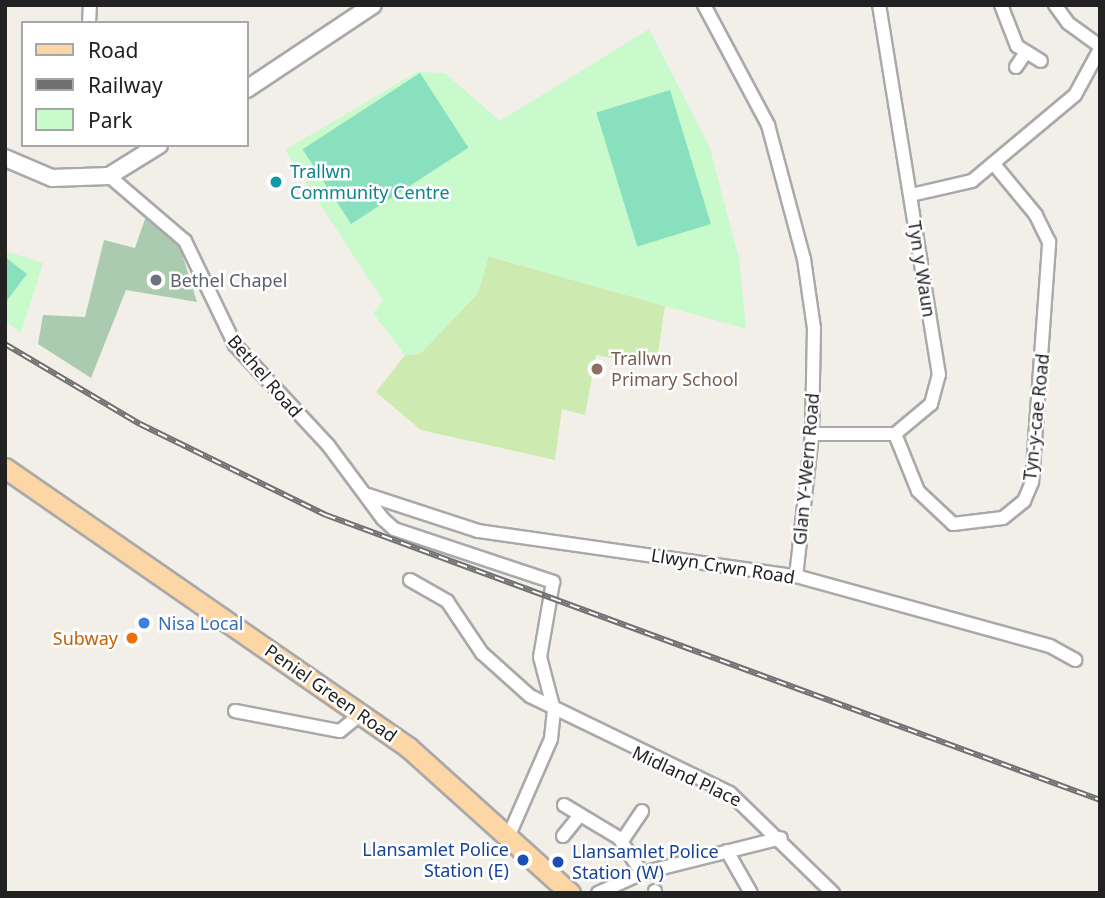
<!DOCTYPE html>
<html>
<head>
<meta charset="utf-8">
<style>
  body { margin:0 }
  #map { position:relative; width:1105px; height:898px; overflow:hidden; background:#f2efe9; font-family:"Noto Sans",sans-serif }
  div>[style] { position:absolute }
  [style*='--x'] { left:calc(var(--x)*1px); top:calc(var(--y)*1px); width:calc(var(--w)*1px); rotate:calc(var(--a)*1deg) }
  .grass>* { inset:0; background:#cdebb0 }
  .cemetery>* { inset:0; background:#aacbaf }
  .park>* { inset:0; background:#c8facc }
  .pitch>* { inset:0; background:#88e0be; transform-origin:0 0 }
  .roads { filter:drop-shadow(2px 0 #a9a9a9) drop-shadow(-2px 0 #a9a9a9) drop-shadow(0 2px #a9a9a9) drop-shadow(0 -2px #a9a9a9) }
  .minor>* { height:12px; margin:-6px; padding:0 6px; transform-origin:6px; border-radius:6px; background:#fff }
  .tertiary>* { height:16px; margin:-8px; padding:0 8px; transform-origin:8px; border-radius:8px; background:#fff }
  .primary>* { height:19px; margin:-9.5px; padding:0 9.5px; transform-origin:9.5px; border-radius:9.5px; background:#fcd6a4 }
  .rail>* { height:6px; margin-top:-3px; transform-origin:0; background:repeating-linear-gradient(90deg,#fff 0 10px,#707070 0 20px); box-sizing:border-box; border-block:2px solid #707070 }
  .dots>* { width:19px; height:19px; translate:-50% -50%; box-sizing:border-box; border:4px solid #fff; border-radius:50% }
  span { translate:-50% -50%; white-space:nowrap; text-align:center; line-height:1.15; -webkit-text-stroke:5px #fff; paint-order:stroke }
  .culture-label { font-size:18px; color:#0d838f }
  .left { translate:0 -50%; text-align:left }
  .street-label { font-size:18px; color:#222 }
  .worship-label { font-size:18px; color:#5b616d }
  .education-label { font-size:18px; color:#785e54 }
  .shop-label { font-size:18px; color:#366cbe }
  .food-label { font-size:18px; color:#c56008 }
  .right { translate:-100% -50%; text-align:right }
  .transit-label { font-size:18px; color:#164399 }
  .frame { position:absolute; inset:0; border:7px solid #222; pointer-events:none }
  .legend { position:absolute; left:21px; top:21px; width:228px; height:126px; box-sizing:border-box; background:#fff; border:2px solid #a7a7a7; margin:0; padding:9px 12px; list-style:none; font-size:21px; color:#222 }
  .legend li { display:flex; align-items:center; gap:14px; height:35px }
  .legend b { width:35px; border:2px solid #a7a7a7 }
</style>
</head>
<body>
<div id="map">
  <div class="grass">
    <div style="clip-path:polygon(488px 256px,665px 306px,656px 366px,596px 355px,585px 415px,562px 409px,555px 460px,421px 430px,376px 392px,405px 355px,420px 354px,478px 293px)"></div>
  </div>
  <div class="cemetery">
    <div style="clip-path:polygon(146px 216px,180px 247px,197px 302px,126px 290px,91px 378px,38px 344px,43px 315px,85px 317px,104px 240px,135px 248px)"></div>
  </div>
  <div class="park">
    <div style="clip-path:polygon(649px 29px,710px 148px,739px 259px,746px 329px,489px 256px,478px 293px,420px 354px,405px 355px,373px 313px,383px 301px,285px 150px,417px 72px,445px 73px,500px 121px)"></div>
    <div style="clip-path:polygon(5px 251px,43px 263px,21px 333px,5px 321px)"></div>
  </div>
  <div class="pitch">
    <div style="left:420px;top:73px;width:89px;height:140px;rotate:57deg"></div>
    <div style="left:670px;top:90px;width:140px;height:77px;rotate:73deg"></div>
    <div style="clip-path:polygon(5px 257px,27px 274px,5px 303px)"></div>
  </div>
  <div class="roads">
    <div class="minor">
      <div style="--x:704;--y:5;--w:136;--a:61.9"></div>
      <div style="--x:768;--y:125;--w:139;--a:75"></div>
      <div style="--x:804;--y:259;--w:70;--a:81.8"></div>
      <div style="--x:814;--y:328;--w:106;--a:91.1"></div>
      <div style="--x:812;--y:434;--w:143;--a:96.4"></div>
      <div style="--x:1001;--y:5;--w:44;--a:68.7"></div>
      <div style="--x:1017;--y:46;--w:28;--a:32"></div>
      <div style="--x:1055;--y:5;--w:22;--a:54"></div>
      <div style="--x:1068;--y:23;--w:39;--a:36"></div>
      <div style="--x:89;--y:23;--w:18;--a:-87"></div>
      <div style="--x:1016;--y:67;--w:18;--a:-56"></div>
      <div style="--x:109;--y:176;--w:100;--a:40.5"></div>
      <div style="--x:185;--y:241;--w:115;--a:64.3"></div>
      <div style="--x:235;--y:345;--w:137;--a:47.1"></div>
      <div style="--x:328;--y:445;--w:92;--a:53.4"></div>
      <div style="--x:383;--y:519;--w:15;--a:42"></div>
      <div style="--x:394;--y:529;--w:168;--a:18.4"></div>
      <div style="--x:553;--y:582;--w:76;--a:99.8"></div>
      <div style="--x:540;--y:657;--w:55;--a:75.2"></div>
      <div style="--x:554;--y:710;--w:29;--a:96"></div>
      <div style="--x:551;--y:739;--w:103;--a:113.6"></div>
      <div style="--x:911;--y:195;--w:63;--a:-12.9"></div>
      <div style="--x:972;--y:181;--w:134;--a:-39.9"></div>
      <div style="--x:1075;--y:95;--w:52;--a:-61.5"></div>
      <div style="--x:812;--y:434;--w:83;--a:0"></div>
      <div style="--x:895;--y:434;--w:47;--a:-39.8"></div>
      <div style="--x:931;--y:404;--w:30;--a:-75"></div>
      <div style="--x:939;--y:375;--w:375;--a:-99.2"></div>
      <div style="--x:895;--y:434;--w:61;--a:68"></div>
      <div style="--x:918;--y:491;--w:48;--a:43.3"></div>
      <div style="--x:953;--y:524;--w:50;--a:-6.8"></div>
      <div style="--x:1003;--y:518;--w:27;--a:-39"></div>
      <div style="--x:1024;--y:501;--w:21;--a:-67"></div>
      <div style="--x:1032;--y:482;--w:241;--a:-85.9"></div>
      <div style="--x:1049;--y:242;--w:30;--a:-116"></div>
      <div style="--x:1036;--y:215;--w:67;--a:-129.6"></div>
      <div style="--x:368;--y:495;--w:116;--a:18.1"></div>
      <div style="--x:478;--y:531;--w:321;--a:8.1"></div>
      <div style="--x:796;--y:576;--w:263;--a:15.4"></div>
      <div style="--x:1050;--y:646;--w:29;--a:29"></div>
      <div style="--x:410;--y:580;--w:43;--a:29.6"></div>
      <div style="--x:447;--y:601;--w:63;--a:56.1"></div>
      <div style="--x:482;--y:653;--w:64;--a:41.9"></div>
      <div style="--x:530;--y:696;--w:222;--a:25.9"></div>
      <div style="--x:730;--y:793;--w:144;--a:44.2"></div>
      <div style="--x:235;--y:711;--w:107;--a:10.8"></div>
      <div style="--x:340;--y:731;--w:28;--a:-39"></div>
      <div style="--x:564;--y:805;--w:64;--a:31"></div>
      <div style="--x:619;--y:838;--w:42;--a:56.7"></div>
      <div style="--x:563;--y:836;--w:26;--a:-51"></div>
      <div style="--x:622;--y:841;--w:36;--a:-56"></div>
      <div style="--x:727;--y:851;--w:48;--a:60.3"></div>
      <div style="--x:655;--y:891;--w:2;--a:90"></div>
      <div style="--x:598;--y:893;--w:48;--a:-24.4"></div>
      <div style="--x:642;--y:873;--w:143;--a:-14.1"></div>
    </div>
    <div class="tertiary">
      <div style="--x:247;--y:89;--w:151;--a:-33.7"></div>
      <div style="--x:5;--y:158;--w:51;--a:23.1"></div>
      <div style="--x:52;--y:178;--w:57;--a:-2"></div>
      <div style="--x:109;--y:176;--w:59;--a:-31.8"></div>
    </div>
    <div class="primary">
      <div style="--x:5;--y:468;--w:492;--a:34.7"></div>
      <div style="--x:409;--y:748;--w:217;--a:42"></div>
    </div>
  </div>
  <div class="rail">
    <div style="--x:5;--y:344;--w:157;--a:30.7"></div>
    <div style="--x:140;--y:424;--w:207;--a:26.1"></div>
    <div style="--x:326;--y:515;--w:825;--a:20.21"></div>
  </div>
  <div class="dots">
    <div style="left:276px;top:182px;background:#0f9aa8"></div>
    <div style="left:156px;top:280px;background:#6b7280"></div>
    <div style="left:597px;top:369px;background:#8d6e63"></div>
    <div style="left:144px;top:623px;background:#3f7fe0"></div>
    <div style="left:132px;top:638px;background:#e8710a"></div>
    <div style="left:523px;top:860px;background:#1a4fb4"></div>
    <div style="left:558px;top:862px;background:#1a4fb4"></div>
  </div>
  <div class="culture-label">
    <span class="left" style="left:290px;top:182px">Trallwn<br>Community Centre</span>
  </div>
  <div class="street-label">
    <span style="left:922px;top:269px;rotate:81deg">Tyn y Waun</span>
    <span style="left:265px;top:376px;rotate:49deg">Bethel Road</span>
    <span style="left:1036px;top:417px;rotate:-84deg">Tyn-y-cae Road</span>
    <span style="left:806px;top:469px;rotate:-85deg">Glan Y-Wern Road</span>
    <span style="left:723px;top:566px;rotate:9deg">Llwyn Crwn Road</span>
    <span style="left:331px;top:693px;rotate:35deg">Peniel Green Road</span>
    <span style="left:687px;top:776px;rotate:25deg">Midland Place</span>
  </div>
  <div class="worship-label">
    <span class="left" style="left:170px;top:280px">Bethel Chapel</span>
  </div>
  <div class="education-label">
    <span class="left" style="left:611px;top:369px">Trallwn<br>Primary School</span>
  </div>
  <div class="shop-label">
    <span class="left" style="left:158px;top:623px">Nisa Local</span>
  </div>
  <div class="food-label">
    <span class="right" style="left:118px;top:638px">Subway</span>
  </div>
  <div class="transit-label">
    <span class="right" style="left:509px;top:860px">Llansamlet Police<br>Station (E)</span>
    <span class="left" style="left:572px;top:862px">Llansamlet Police<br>Station (W)</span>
  </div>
  <div class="frame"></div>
  <ul class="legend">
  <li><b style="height:9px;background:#fcd6a4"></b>Road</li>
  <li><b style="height:9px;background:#707070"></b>Railway</li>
  <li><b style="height:19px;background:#c8facc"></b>Park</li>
  </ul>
</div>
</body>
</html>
